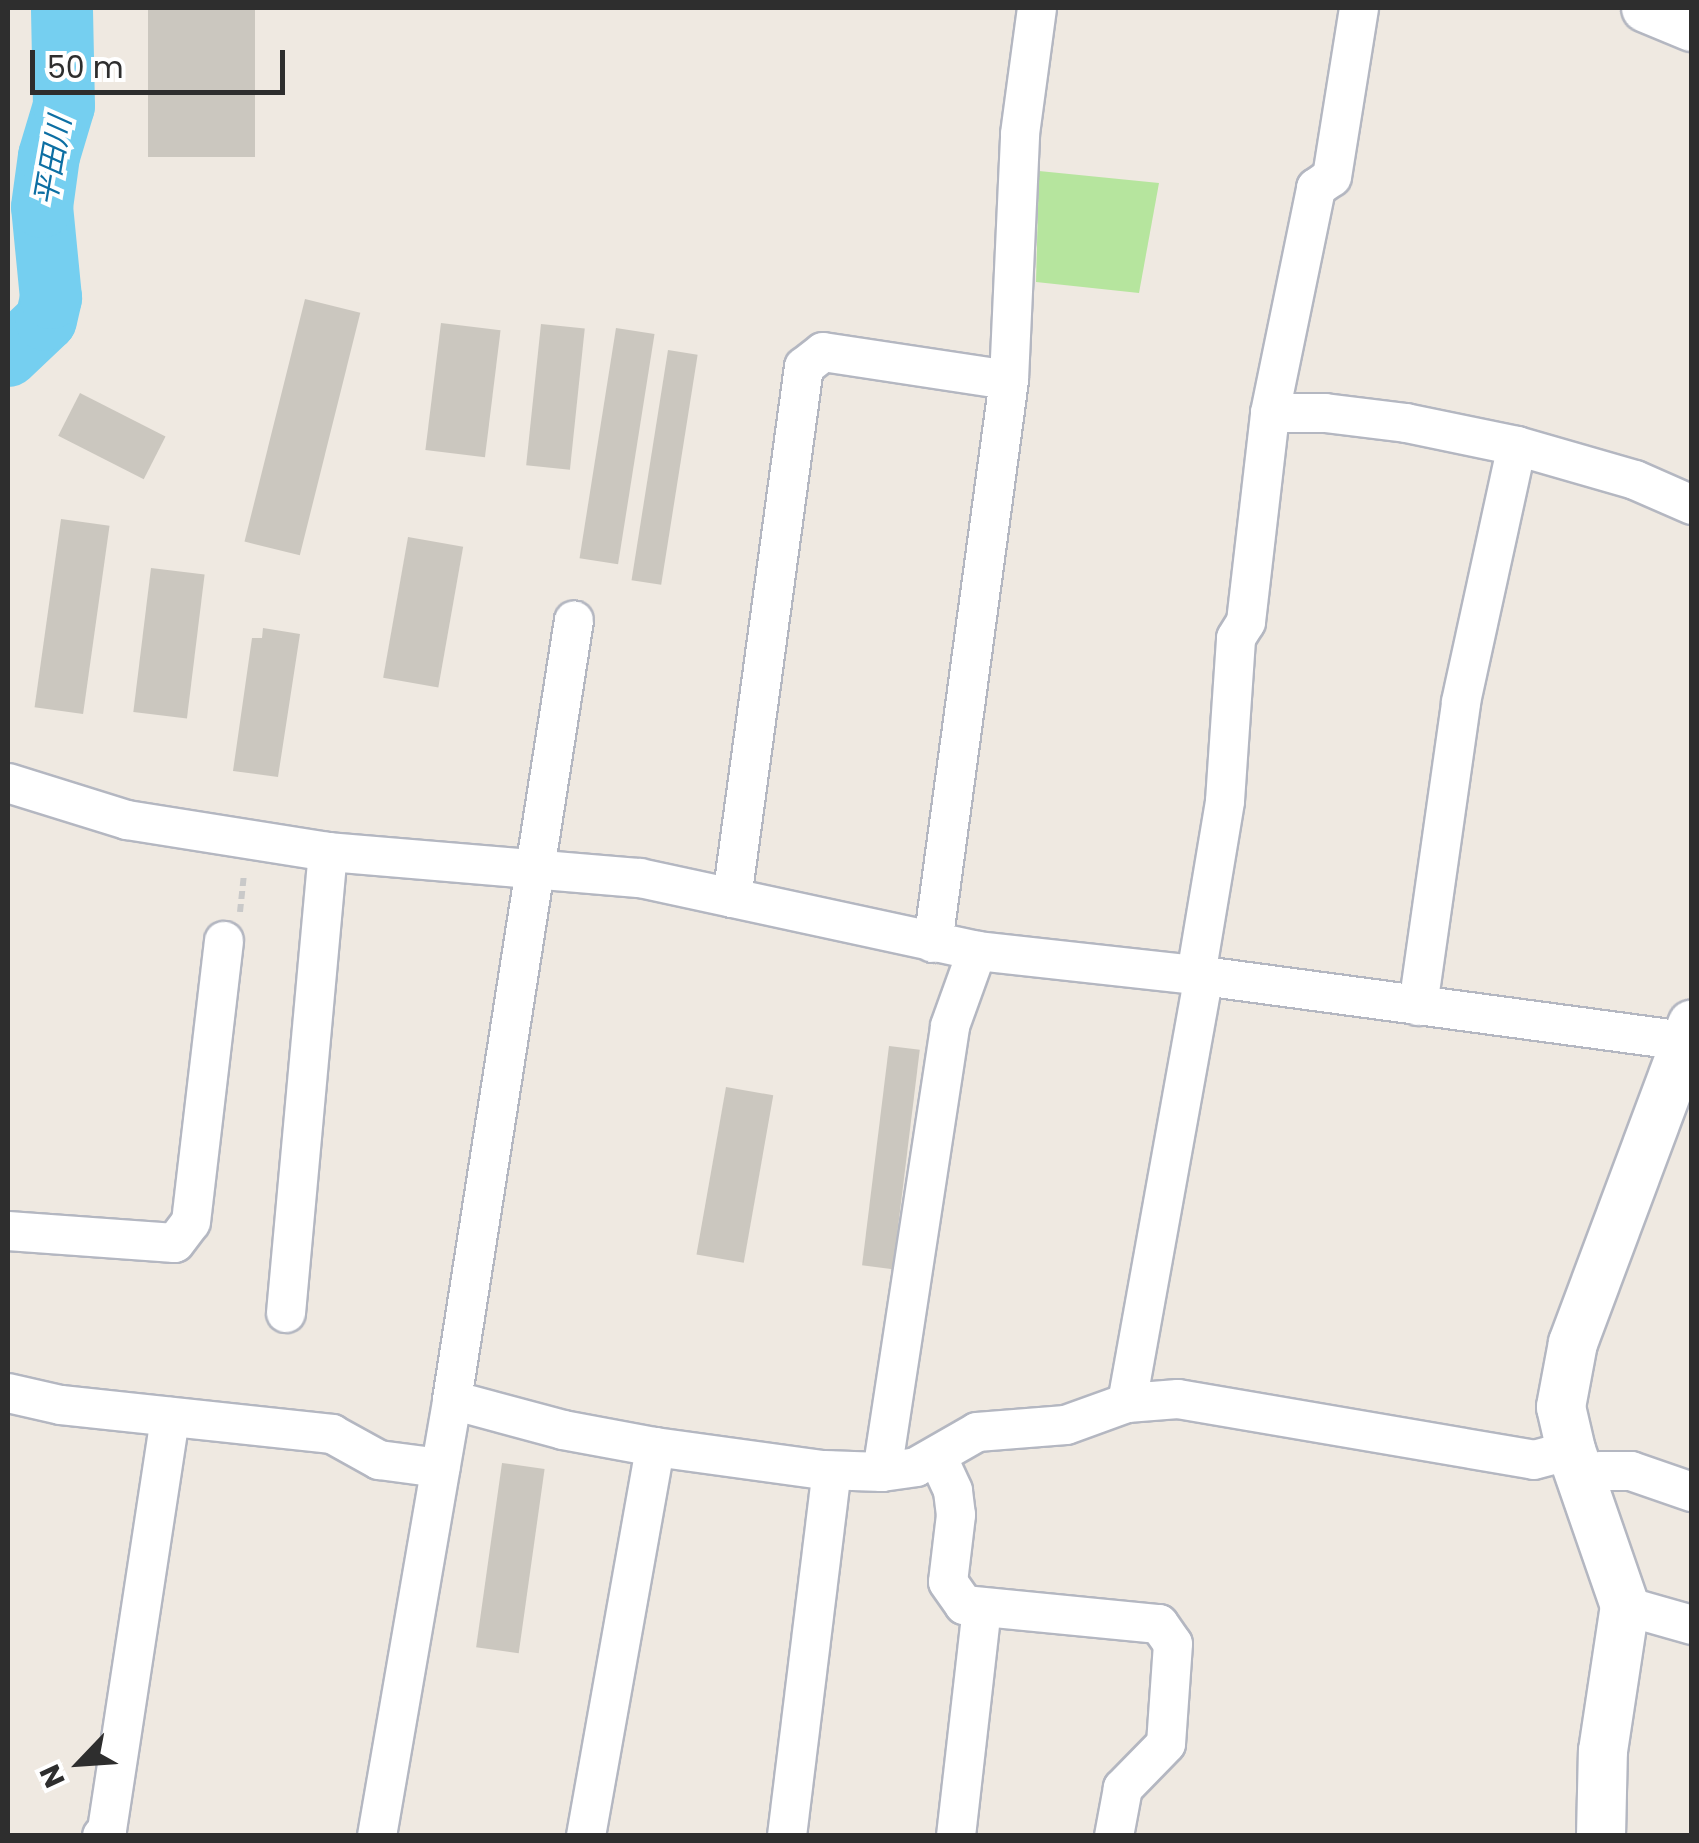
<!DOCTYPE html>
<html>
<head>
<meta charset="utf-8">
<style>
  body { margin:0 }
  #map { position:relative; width:1699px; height:1843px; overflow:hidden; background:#efe9e1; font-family:Poppins,"Noto Sans JP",sans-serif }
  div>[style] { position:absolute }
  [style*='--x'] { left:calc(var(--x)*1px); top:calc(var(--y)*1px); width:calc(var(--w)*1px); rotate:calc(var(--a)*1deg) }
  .green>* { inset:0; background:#b6e59e }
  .river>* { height:62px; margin:-31px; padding:0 31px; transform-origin:31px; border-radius:31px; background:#75cff0 }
  .building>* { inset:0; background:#cbc7bf; transform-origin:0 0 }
  .path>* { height:6px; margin-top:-3px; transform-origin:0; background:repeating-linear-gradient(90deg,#c9c9c9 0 8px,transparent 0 13px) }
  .roads { filter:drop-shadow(2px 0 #b4b7c1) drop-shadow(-2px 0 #b4b7c1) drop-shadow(0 2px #b4b7c1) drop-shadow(0 -2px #b4b7c1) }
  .minor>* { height:38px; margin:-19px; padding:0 19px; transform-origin:19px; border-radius:19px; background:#fff }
  .tertiary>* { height:48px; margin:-24px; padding:0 24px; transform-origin:24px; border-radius:24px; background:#fff }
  span { translate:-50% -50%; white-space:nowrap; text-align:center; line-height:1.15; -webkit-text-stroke:8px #fff; paint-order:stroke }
  .water-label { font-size:30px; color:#0d6fa3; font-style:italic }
  .frame { position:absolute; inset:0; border:10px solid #2e2e2e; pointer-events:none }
  .north { position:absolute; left:30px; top:1713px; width:100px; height:100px; -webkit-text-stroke:8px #fff; paint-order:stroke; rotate:245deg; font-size:28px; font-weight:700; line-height:40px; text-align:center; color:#2e2e2e }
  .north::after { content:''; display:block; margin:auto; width:35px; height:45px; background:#2e2e2e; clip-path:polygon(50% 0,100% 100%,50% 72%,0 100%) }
  .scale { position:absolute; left:30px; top:50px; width:255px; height:45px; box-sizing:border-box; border:5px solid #2e2e2e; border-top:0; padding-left:12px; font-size:30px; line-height:35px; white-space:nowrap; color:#2e2e2e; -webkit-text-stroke:8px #fff; paint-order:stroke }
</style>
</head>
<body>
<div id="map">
  <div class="green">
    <div style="clip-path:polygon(1039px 171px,1159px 183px,1139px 293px,1036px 282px)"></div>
  </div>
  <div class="river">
    <div style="--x:8;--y:356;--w:52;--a:-43.5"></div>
    <div style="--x:46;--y:320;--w:23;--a:-77"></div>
    <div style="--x:51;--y:298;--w:91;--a:-95.6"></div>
    <div style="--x:42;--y:207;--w:51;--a:-82.2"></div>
    <div style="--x:49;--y:156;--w:52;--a:-73.3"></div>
    <div style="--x:64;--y:106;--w:98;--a:-91.2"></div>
  </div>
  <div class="building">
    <div style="left:148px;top:8px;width:107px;height:149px"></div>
    <div style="left:305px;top:299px;width:57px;height:250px;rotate:14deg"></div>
    <div style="left:441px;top:323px;width:60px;height:128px;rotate:7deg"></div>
    <div style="left:541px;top:324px;width:44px;height:142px;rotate:6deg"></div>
    <div style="left:616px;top:328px;width:39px;height:233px;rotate:9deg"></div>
    <div style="left:668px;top:350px;width:30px;height:233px;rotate:9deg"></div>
    <div style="left:80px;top:393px;width:96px;height:48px;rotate:27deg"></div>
    <div style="left:61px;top:519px;width:49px;height:190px;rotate:8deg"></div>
    <div style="left:408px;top:537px;width:56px;height:143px;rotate:10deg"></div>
    <div style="left:151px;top:568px;width:54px;height:145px;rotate:7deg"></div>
    <div style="clip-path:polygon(263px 628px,300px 634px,278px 777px,233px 771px,252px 638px,262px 638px)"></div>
    <div style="left:889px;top:1046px;width:31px;height:221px;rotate:7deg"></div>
    <div style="left:726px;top:1087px;width:48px;height:170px;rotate:10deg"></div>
    <div style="left:502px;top:1463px;width:43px;height:186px;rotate:8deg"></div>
  </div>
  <div class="path">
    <div style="--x:240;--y:912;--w:38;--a:-84"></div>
  </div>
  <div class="roads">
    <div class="minor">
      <div style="--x:1270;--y:413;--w:55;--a:0"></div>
      <div style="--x:1325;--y:413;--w:82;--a:7"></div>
      <div style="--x:1406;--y:423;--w:113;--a:11.7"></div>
      <div style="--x:1517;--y:446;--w:123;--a:16.1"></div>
      <div style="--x:1635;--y:480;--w:62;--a:23.7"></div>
      <div style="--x:8;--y:783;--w:125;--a:17.3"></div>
      <div style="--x:127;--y:820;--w:204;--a:9"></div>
      <div style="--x:328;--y:852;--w:313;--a:4.8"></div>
      <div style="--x:640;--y:878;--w:345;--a:12.2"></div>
      <div style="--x:977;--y:951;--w:220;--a:6.3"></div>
      <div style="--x:1196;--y:975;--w:491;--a:7.7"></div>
      <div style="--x:732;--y:898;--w:536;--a:-82.28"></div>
      <div style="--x:804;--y:367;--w:24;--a:-38"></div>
      <div style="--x:823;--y:352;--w:188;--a:8.6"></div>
      <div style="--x:933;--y:943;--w:568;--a:-82.31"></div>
      <div style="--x:1009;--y:380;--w:246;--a:-87.4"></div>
      <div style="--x:1020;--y:134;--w:127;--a:-82.3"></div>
      <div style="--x:1196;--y:975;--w:176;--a:-80.5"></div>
      <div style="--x:1225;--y:801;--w:163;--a:-86.1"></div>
      <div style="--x:1236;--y:638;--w:19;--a:-58"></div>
      <div style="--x:1246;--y:622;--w:210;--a:-83.4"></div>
      <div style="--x:1270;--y:413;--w:230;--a:-78.4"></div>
      <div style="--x:1316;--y:188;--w:19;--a:-35"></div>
      <div style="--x:1332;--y:177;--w:171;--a:-80.9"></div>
      <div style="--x:1418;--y:1006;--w:307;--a:-81.9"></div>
      <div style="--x:1461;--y:702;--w:262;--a:-77.7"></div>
      <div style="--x:8;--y:1231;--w:167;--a:4.1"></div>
      <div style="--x:175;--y:1243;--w:26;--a:-53"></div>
      <div style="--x:191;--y:1222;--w:283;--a:-83.3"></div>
      <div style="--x:286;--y:1313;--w:463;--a:-84.8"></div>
      <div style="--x:8;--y:1393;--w:54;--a:12.8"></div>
      <div style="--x:61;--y:1405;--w:273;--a:6.1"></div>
      <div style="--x:332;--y:1434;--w:54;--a:29"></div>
      <div style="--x:379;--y:1460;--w:62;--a:7.5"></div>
      <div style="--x:452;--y:1400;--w:115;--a:15.1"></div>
      <div style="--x:563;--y:1430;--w:94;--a:10.5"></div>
      <div style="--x:655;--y:1447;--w:171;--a:7.8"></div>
      <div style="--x:824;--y:1470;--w:58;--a:2"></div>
      <div style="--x:882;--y:1472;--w:451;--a:-81.3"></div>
      <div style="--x:950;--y:1026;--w:80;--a:-70.2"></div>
      <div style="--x:1127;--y:1403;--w:434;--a:-79.8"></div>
      <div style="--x:937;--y:1456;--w:38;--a:65"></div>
      <div style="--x:953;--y:1491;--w:24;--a:83"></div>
      <div style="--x:956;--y:1515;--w:67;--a:96.8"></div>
      <div style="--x:948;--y:1582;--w:28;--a:55"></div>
      <div style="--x:964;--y:1605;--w:196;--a:5.6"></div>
      <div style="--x:1159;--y:1624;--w:24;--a:55"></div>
      <div style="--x:1173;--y:1644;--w:100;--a:94"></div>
      <div style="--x:1166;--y:1744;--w:62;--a:134.3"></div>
      <div style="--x:1123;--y:1788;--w:49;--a:100.6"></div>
      <div style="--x:882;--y:1472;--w:34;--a:-8"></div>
      <div style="--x:916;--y:1467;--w:70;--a:-29.8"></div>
      <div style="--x:977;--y:1432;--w:89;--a:-4.5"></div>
      <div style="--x:1066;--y:1425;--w:65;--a:-19.8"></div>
      <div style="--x:1127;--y:1403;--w:51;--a:-4.5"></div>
      <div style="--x:1178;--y:1399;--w:361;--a:9.7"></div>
      <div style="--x:1534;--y:1460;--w:38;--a:-15"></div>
      <div style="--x:1580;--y:1478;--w:23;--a:-18"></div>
      <div style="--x:1602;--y:1471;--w:29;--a:0"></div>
      <div style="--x:1631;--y:1471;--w:65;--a:19"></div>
      <div style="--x:1625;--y:1606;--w:70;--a:15.8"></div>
      <div style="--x:102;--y:1836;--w:8;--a:-50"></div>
      <div style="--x:107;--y:1830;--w:418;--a:-81.3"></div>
      <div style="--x:377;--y:1836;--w:442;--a:-80.2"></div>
      <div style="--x:452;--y:1400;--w:789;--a:-81.11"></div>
      <div style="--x:586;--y:1836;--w:395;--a:-79.9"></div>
      <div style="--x:787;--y:1836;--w:368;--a:-83"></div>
      <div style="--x:956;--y:1836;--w:230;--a:-83.5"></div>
    </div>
    <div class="tertiary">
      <div style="--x:1646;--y:8;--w:50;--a:22.4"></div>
      <div style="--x:1601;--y:1836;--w:85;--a:-88.7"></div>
      <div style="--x:1603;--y:1751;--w:147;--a:-81.4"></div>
      <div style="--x:1625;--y:1606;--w:165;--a:-109.1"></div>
      <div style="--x:1571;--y:1450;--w:44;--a:-103.1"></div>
      <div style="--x:1561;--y:1407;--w:65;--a:-79.4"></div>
      <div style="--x:1573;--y:1343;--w:340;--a:-69.5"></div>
    </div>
  </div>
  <div class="water-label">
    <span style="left:53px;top:161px;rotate:-80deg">平田川</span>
  </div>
  <div class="frame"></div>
  <div class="north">N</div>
  <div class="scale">50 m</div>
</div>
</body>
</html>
